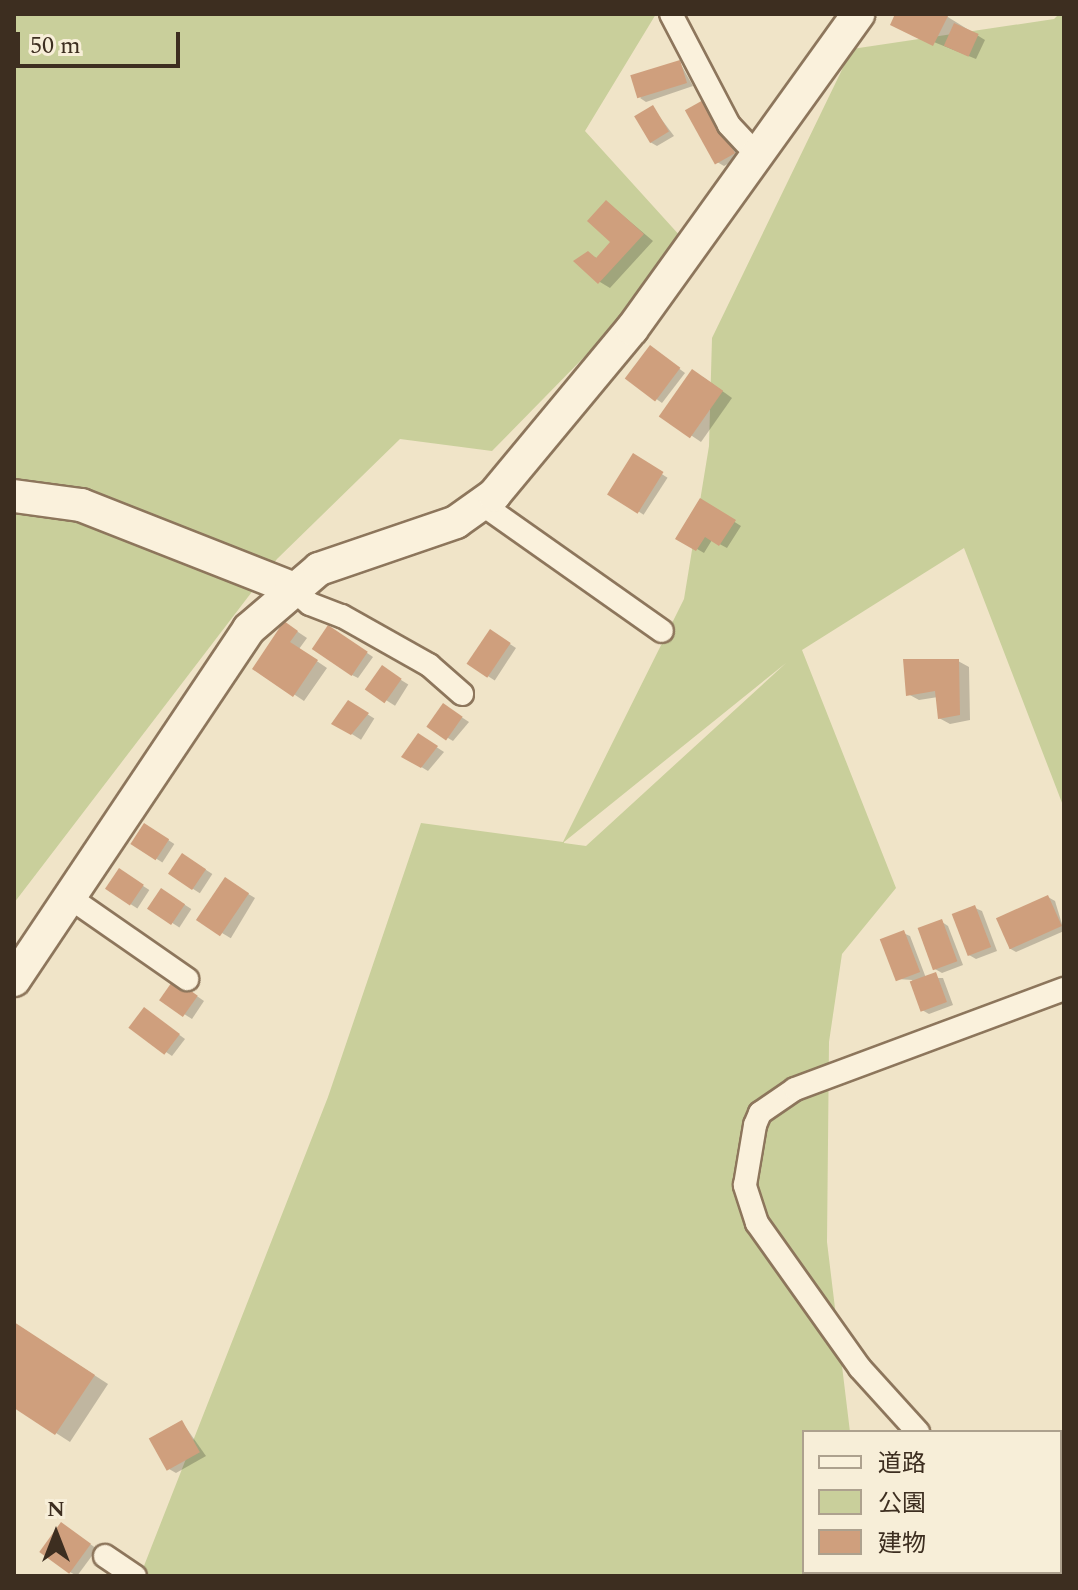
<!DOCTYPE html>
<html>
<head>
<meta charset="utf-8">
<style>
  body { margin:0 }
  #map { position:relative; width:1078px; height:1590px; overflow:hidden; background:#f0e4c8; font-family:Spectral,"Noto Sans JP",serif }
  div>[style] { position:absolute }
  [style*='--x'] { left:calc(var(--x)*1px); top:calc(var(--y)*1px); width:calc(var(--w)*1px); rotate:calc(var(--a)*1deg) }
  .green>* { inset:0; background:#c9cf9b }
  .shadow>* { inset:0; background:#0003; transform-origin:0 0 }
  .building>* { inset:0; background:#cf9f7d; transform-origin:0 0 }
  .roads { filter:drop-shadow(2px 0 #8d765c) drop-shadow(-2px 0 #8d765c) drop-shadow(0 2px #8d765c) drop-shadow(0 -2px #8d765c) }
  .street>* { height:22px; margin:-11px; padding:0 11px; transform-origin:11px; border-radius:11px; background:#faf1dc }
  .secondary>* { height:32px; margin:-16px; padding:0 16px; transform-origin:16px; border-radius:16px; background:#faf1dc }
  span { translate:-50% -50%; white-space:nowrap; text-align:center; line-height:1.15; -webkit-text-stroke:6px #f7eed8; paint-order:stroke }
  .frame { position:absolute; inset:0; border:16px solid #3d2e20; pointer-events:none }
  .legend { position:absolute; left:802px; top:1430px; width:260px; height:144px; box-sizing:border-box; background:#f7eed8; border:2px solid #ada18e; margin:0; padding:10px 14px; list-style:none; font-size:24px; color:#3d2e20 }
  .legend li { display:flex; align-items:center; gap:16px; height:40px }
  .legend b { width:40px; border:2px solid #ada18e }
  .north { position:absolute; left:16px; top:1494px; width:80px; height:80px; -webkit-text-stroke:6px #f7eed8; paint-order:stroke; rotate:0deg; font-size:22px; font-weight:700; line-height:32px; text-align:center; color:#3d2e20 }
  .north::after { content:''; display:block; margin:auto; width:28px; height:36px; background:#3d2e20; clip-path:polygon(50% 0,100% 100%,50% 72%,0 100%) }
  .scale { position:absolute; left:16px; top:32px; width:164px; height:36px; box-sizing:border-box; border:4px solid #3d2e20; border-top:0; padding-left:10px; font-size:24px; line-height:28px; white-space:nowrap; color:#3d2e20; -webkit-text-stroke:6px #f7eed8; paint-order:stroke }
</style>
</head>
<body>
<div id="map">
  <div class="green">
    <div style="clip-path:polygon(14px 14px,656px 14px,585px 131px,691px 248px,492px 451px,400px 439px,277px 559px,14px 903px)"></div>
    <div style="clip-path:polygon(evenodd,1059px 14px,1064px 14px,1064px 808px,964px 548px,802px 650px,896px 888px,842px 954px,829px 1042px,827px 1242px,850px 1432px,804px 1432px,804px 1572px,934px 1576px,140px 1576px,328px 1097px,421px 823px,563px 842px,684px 599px,709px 446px,712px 338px,852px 49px,1054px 19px,1059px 14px,786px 663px,586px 846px,564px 843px,564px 842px,786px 663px)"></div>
  </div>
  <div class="shadow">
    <div style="clip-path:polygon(898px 14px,943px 14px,985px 40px,976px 59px,899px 28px)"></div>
    <div style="clip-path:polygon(680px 63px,693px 86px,646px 102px,640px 98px)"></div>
    <div style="clip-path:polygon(712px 105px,741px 157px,724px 166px,717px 162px)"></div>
    <div style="clip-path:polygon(653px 108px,674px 136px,657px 146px,650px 142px)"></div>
    <div style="clip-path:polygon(607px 202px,653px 241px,610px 288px,600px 282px,588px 253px,598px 259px,613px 242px)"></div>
    <div style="clip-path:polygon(657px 352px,685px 373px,662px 403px,627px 378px)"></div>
    <div style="clip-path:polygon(703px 377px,732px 398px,701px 442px,661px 415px)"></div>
    <div style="left:634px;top:456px;width:40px;height:44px;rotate:33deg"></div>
    <div style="clip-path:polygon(701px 501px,741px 526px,727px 548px,712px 540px,704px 553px,678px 538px)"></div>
    <div style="clip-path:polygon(295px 630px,307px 638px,299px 649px,327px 668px,304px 701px,255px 668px)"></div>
    <div style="clip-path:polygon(335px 631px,373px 657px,358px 678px,352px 675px)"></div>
    <div style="left:490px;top:631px;width:31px;height:39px;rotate:33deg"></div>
    <div style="clip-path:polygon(958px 661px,969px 667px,970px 720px,950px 724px,939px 718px,938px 697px,919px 700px,908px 694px)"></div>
    <div style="left:382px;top:668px;width:31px;height:25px;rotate:32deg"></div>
    <div style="left:348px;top:702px;width:31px;height:25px;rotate:32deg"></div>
    <div style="clip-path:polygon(443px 705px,469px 722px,453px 741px,428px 726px)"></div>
    <div style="clip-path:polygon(418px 735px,444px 752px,428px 771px,403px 756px)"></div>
    <div style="left:145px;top:825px;width:35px;height:22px;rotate:33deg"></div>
    <div style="left:183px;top:855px;width:35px;height:23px;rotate:33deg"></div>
    <div style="left:120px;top:871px;width:35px;height:22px;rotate:33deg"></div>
    <div style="left:225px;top:880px;width:35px;height:47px;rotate:31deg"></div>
    <div style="left:162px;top:890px;width:35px;height:22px;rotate:33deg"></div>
    <div style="clip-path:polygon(1048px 897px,1055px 901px,1064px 931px,1016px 952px,1009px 948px)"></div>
    <div style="clip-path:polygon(975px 908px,982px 911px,997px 951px,976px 959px,969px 955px)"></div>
    <div style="clip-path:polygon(942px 922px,948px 926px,963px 965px,942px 973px,935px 969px)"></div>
    <div style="clip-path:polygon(903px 933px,910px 936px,926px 978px,943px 978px,953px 1005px,929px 1014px,922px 1010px,912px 980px,898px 979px)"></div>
    <div style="clip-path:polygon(181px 985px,204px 1001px,192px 1019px,162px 1000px)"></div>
    <div style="clip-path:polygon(151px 1014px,185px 1039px,172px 1056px,166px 1052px)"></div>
    <div style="clip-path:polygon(14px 1323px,108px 1384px,70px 1442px,14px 1406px)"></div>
    <div style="clip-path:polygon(182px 1422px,206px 1456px,176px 1473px,169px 1469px)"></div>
    <div style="clip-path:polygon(68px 1528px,97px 1549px,77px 1576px,70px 1572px)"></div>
  </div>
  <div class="building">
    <div style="clip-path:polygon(895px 14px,949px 14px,933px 46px,890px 25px)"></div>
    <div style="left:954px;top:23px;width:27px;height:25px;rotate:24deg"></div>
    <div style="left:680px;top:60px;width:24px;height:52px;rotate:73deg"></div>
    <div style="left:705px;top:99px;width:62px;height:23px;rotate:61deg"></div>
    <div style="left:653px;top:105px;width:31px;height:22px;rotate:59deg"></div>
    <div style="clip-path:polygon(606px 200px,644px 234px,598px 284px,573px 261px,588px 251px,596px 258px,610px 242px,587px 221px)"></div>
    <div style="left:650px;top:345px;width:38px;height:42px;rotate:37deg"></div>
    <div style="left:692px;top:369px;width:38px;height:58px;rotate:35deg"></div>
    <div style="left:633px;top:453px;width:36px;height:49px;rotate:32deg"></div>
    <div style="clip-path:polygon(700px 498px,736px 520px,719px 546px,705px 537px,696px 551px,675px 539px)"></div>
    <div style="clip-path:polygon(284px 621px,298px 631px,290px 642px,318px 660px,293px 697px,252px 669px)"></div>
    <div style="left:328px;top:625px;width:48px;height:29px;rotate:34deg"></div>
    <div style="left:490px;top:629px;width:25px;height:42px;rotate:34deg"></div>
    <div style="clip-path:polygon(903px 659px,959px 659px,960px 715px,938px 719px,935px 691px,906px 696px)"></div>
    <div style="left:382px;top:665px;width:24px;height:30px;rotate:35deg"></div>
    <div style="clip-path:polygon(348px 700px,369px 713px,351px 735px,331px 724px)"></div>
    <div style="left:443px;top:703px;width:24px;height:29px;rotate:35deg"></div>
    <div style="clip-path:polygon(418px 733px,438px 746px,421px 768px,401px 757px)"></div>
    <div style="left:144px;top:823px;width:30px;height:25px;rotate:33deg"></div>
    <div style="left:182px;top:853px;width:29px;height:25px;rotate:34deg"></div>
    <div style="left:119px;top:868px;width:30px;height:25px;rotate:34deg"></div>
    <div style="left:225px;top:877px;width:29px;height:52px;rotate:34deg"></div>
    <div style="left:161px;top:888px;width:29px;height:25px;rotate:34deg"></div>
    <div style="left:1048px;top:895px;width:34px;height:57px;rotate:66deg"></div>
    <div style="left:975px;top:905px;width:45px;height:25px;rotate:69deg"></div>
    <div style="left:942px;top:919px;width:45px;height:26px;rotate:70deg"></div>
    <div style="left:904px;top:930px;width:45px;height:26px;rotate:69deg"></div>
    <div style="left:936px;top:972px;width:32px;height:28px;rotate:70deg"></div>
    <div style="left:174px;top:979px;width:29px;height:26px;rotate:35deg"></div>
    <div style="left:144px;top:1007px;width:45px;height:26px;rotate:37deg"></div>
    <div style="clip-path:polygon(14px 1322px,95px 1375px,55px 1435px,14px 1408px)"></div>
    <div style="left:182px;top:1420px;width:37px;height:38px;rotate:61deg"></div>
    <div style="left:61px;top:1522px;width:37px;height:37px;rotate:36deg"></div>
  </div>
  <div class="roads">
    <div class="street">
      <div style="--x:671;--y:14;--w:125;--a:62.4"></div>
      <div style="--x:729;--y:125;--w:25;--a:47"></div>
      <div style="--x:482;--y:504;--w:220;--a:35.2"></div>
      <div style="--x:292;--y:588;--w:24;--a:42"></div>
      <div style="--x:310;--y:604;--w:34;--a:21"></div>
      <div style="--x:342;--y:616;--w:100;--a:29.4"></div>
      <div style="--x:429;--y:665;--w:44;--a:41.3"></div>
      <div style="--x:69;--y:897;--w:144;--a:34.8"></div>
      <div style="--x:918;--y:1432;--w:86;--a:-132.2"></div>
      <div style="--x:860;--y:1368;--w:178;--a:-125.4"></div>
      <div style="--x:757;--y:1223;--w:40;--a:-108"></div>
      <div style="--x:745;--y:1185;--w:61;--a:-80.5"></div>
      <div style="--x:755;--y:1125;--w:13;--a:-67"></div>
      <div style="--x:760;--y:1113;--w:42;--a:-34.4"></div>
      <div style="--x:795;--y:1089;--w:287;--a:-20.4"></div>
      <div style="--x:105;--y:1556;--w:36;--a:34"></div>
      <div style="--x:1015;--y:1572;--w:4;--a:63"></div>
    </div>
    <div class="secondary">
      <div style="--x:14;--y:496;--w:68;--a:7.7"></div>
      <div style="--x:81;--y:505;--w:227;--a:21.5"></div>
      <div style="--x:14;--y:980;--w:422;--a:-56.2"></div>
      <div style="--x:249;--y:629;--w:92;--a:-40.6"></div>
      <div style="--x:319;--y:569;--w:145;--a:-18.9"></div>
      <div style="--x:456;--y:522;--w:47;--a:-35.4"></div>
      <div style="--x:494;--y:495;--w:216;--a:-50.3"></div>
      <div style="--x:632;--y:329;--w:388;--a:-54.3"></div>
    </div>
  </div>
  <div class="frame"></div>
  <ul class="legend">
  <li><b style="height:10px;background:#faf1dc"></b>道路</li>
  <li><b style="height:22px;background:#c9cf9b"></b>公園</li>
  <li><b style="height:22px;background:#cf9f7d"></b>建物</li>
  </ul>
  <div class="north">N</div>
  <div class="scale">50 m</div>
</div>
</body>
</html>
